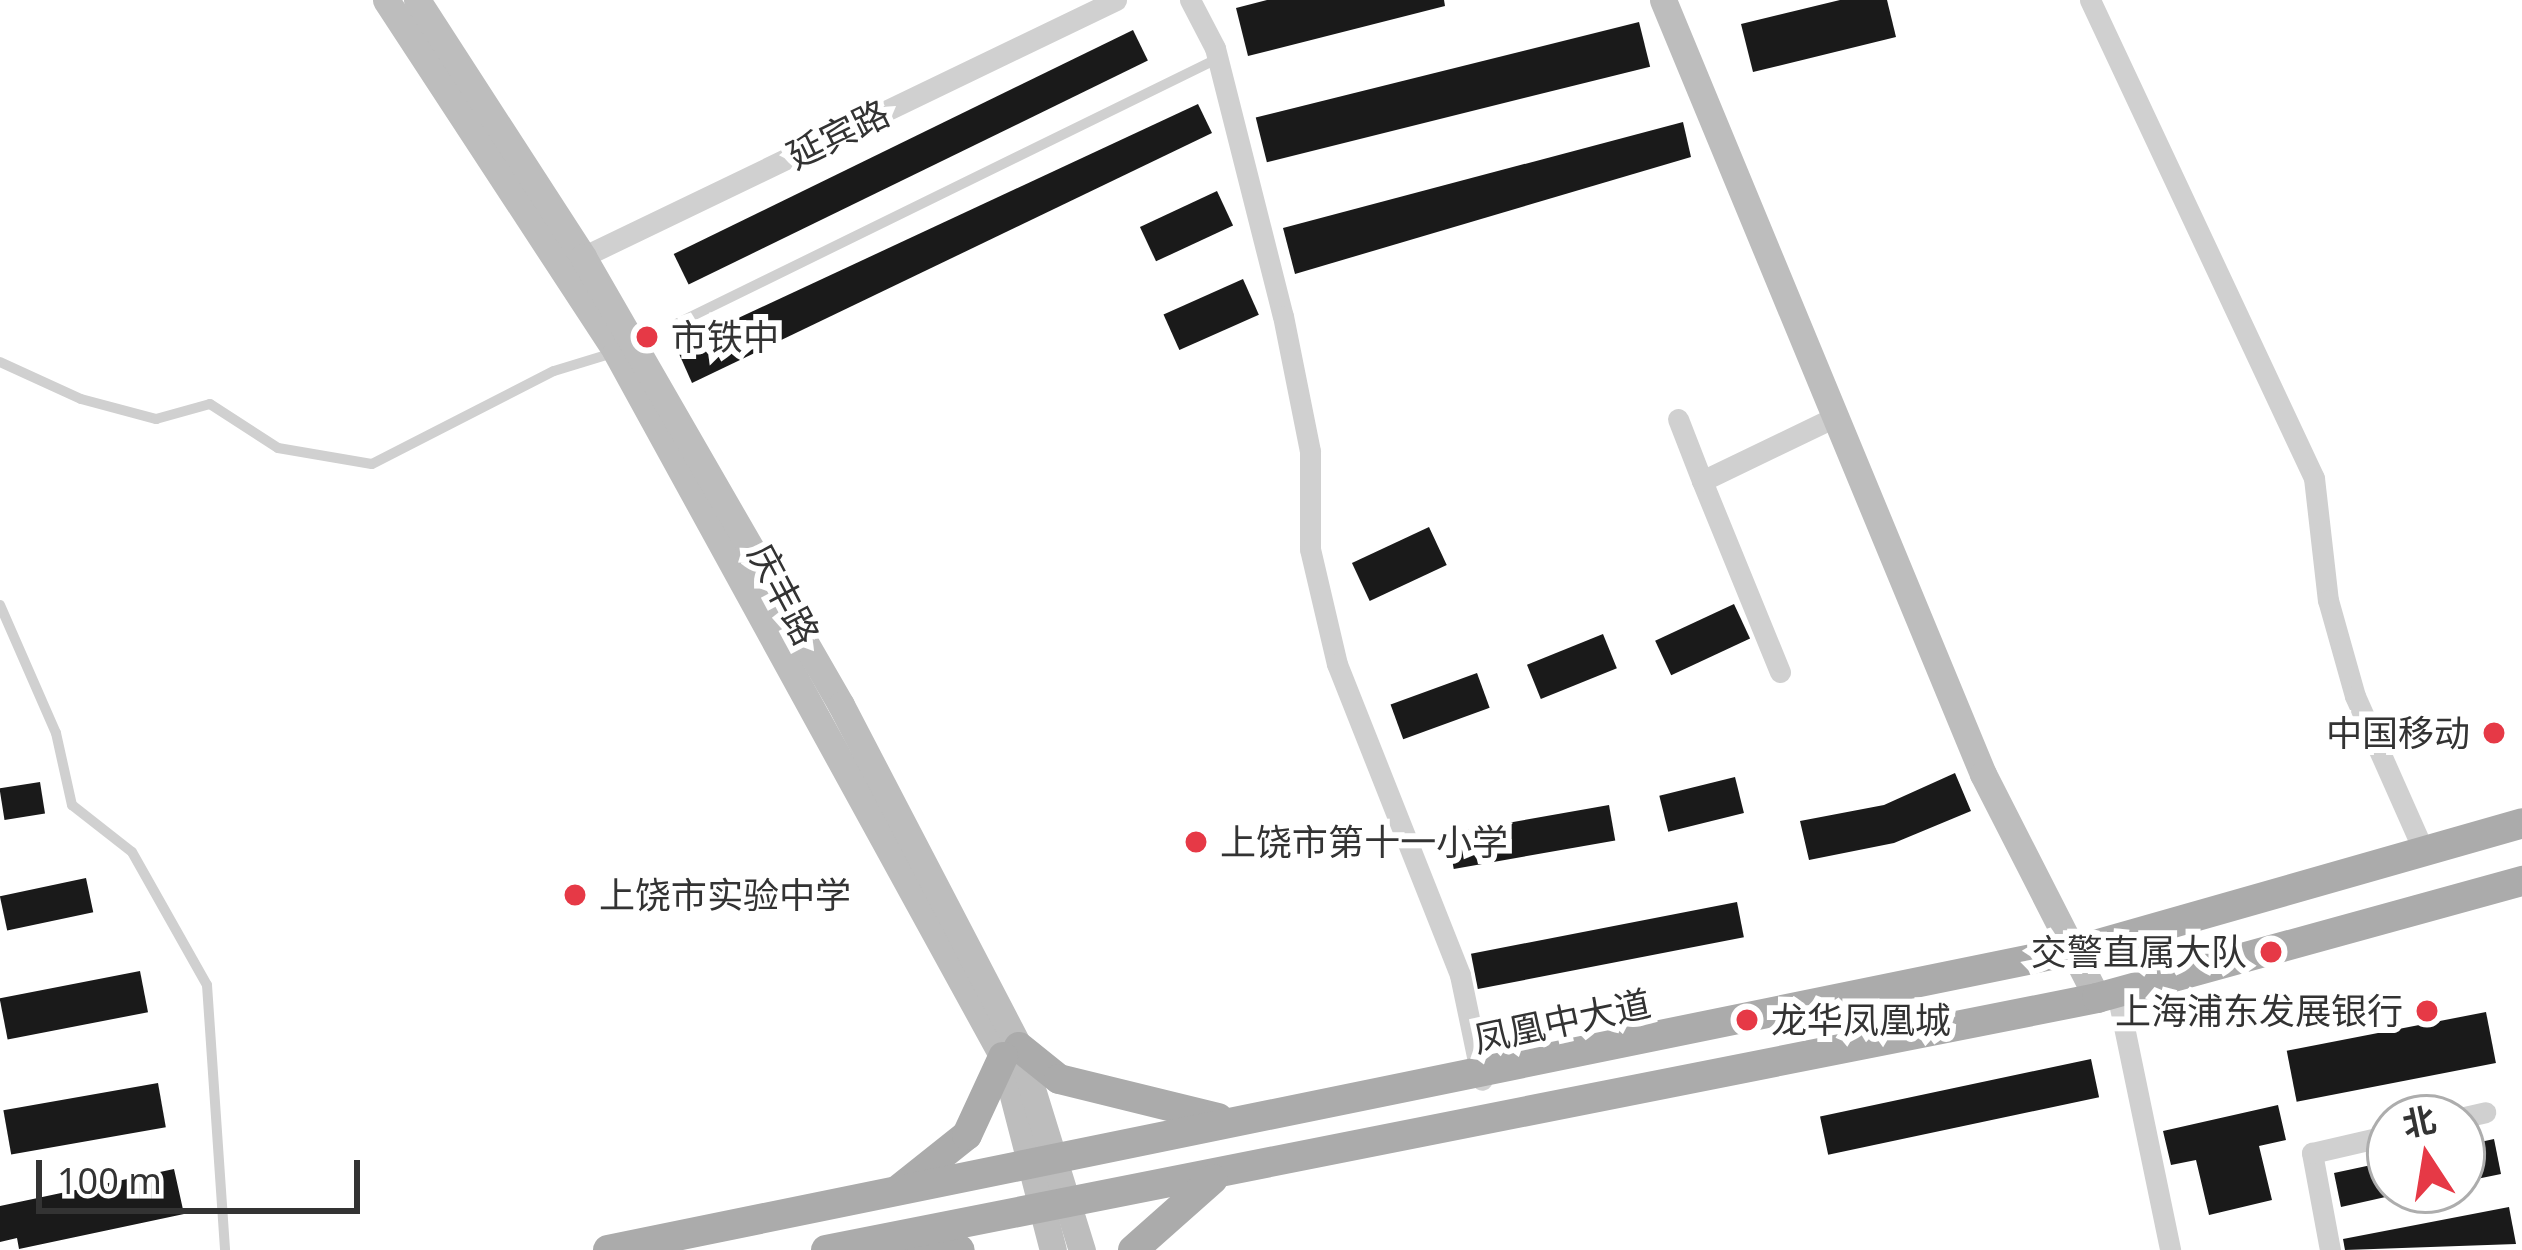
<!DOCTYPE html>
<html>
<head>
<meta charset="utf-8">
<style>
  body { margin:0 }
  #map { position:relative; width:2522px; height:1250px; overflow:hidden; background:#fff; font-family:"Noto Sans","Noto Sans SC",sans-serif }
  div>[style] { position:absolute }
  [style*='--x'] { left:calc(var(--x)*1px); top:calc(var(--y)*1px); width:calc(var(--w)*1px); rotate:calc(var(--a)*1deg) }
  .building>* { inset:0; background:#1a1a1a; transform-origin:0 0 }
  .lane>* { height:10px; margin:-5px; padding:0 5px; transform-origin:5px; border-radius:5px; background:#d0d0d0 }
  .street>* { height:21px; margin:-10.5px; padding:0 10.5px; transform-origin:10.5px; border-radius:10.5px; background:#d0d0d0 }
  .secondary>* { height:27px; margin:-13.5px; padding:0 13.5px; transform-origin:13.5px; border-radius:13.5px; background:#bdbdbd }
  .primary>* { height:30px; margin:-15px; padding:0 15px; transform-origin:15px; border-radius:15px; background:#ababab }
  .dots>* { width:33px; height:33px; translate:-50% -50%; box-sizing:border-box; border:6px solid #fff; border-radius:50% }
  span { translate:-50% -50%; white-space:nowrap; text-align:center; line-height:1.15; -webkit-text-stroke:12px #fff; paint-order:stroke }
  .street-label { font-size:36px; color:#333 }
  .poi-label { font-size:36px; color:#333 }
  .left { translate:0 -50%; text-align:left }
  .right { translate:-100% -50%; text-align:right }
  .north { position:absolute; left:2366px; top:1094px; width:120px; height:120px; box-sizing:border-box; background:#fff; border:3px solid #adadad; border-radius:50%; rotate:348deg; font-size:33px; font-weight:700; line-height:48px; text-align:center; color:#333 }
  .north::after { content:''; display:block; margin:auto; width:42px; height:54px; background:#e63946; clip-path:polygon(50% 0,100% 100%,50% 72%,0 100%) }
  .scale { position:absolute; left:36px; top:1160px; width:324px; height:54px; box-sizing:border-box; border:6px solid #333; border-top:0; padding-left:15px; font-size:36px; line-height:42px; white-space:nowrap; color:#333; -webkit-text-stroke:9px #fff; paint-order:stroke }
</style>
</head>
<body>
<div id="map">
  <div class="building">
    <div style="clip-path:polygon(1267px 0,1444px 0,1445px 6px,1248px 56px,1236px 8px)"></div>
    <div style="clip-path:polygon(1840px 0,1887px 0,1896px 37px,1753px 72px,1741px 24px)"></div>
    <div style="left:1639px;top:22px;width:46px;height:395px;rotate:76deg"></div>
    <div style="left:1133px;top:30px;width:34px;height:511px;rotate:64deg"></div>
    <div style="clip-path:polygon(1198px 104px,1212px 133px,692px 383px,676px 347px)"></div>
    <div style="clip-path:polygon(1683px 122px,1691px 157px,1295px 274px,1283px 228px)"></div>
    <div style="left:1217px;top:191px;width:38px;height:85px;rotate:65deg"></div>
    <div style="left:1243px;top:279px;width:39px;height:87px;rotate:66deg"></div>
    <div style="left:1429px;top:527px;width:42px;height:85px;rotate:65deg"></div>
    <div style="left:1734px;top:604px;width:38px;height:87px;rotate:65deg"></div>
    <div style="left:1603px;top:634px;width:37px;height:82px;rotate:68deg"></div>
    <div style="left:1477px;top:673px;width:37px;height:92px;rotate:70deg"></div>
    <div style="clip-path:polygon(1955px 773px,1971px 811px,1894px 843px,1809px 860px,1800px 821px,1884px 805px)"></div>
    <div style="left:1735px;top:777px;width:37px;height:78px;rotate:76deg"></div>
    <div style="left:40px;top:782px;width:32px;height:41px;rotate:81deg"></div>
    <div style="left:1609px;top:805px;width:36px;height:164px;rotate:80deg"></div>
    <div style="left:86px;top:878px;width:35px;height:88px;rotate:78deg"></div>
    <div style="left:1737px;top:902px;width:36px;height:271px;rotate:79deg"></div>
    <div style="left:140px;top:971px;width:42px;height:143px;rotate:79deg"></div>
    <div style="left:2486px;top:1012px;width:52px;height:203px;rotate:79deg"></div>
    <div style="left:2091px;top:1059px;width:39px;height:277px;rotate:78deg"></div>
    <div style="left:158px;top:1083px;width:45px;height:157px;rotate:80deg"></div>
    <div style="clip-path:polygon(2278px 1105px,2286px 1140px,2259px 1146px,2272px 1200px,2209px 1215px,2196px 1160px,2171px 1165px,2163px 1131px)"></div>
    <div style="clip-path:polygon(2494px 1139px,2501px 1174px,2462px 1182px,2462px 1146px)"></div>
    <div style="clip-path:polygon(2390px 1161px,2390px 1196px,2341px 1207px,2334px 1173px)"></div>
    <div style="clip-path:polygon(174px 1169px,184px 1214px,19px 1249px,17px 1238px,0 1242px,0 1206px)"></div>
    <div style="clip-path:polygon(2509px 1207px,2516px 1244px,2345px 1250px,2343px 1239px)"></div>
  </div>
  <div class="lane">
    <div style="--x:678;--y:323;--w:600;--a:-26.1"></div>
    <div style="--x:0;--y:362;--w:89;--a:24.6"></div>
    <div style="--x:81;--y:399;--w:78;--a:14.9"></div>
    <div style="--x:156;--y:419;--w:56;--a:-15.5"></div>
    <div style="--x:210;--y:404;--w:81;--a:32.9"></div>
    <div style="--x:278;--y:448;--w:95;--a:9.7"></div>
    <div style="--x:372;--y:464;--w:204;--a:-27.1"></div>
    <div style="--x:554;--y:371;--w:65;--a:-17"></div>
    <div style="--x:0;--y:605;--w:140;--a:66.4"></div>
    <div style="--x:56;--y:733;--w:74;--a:77.5"></div>
    <div style="--x:72;--y:805;--w:76;--a:38.1"></div>
    <div style="--x:132;--y:852;--w:153;--a:60.6"></div>
    <div style="--x:207;--y:985;--w:266;--a:86.1"></div>
  </div>
  <div class="street">
    <div style="--x:1190;--y:0;--w:54;--a:62.5"></div>
    <div style="--x:1215;--y:48;--w:276;--a:75.8"></div>
    <div style="--x:1283;--y:316;--w:138;--a:78.7"></div>
    <div style="--x:1310;--y:451;--w:98;--a:90"></div>
    <div style="--x:1310;--y:549;--w:118;--a:76.8"></div>
    <div style="--x:1337;--y:664;--w:334;--a:68.4"></div>
    <div style="--x:1460;--y:975;--w:107;--a:78.2"></div>
    <div style="--x:2090;--y:0;--w:528;--a:64.89"></div>
    <div style="--x:2314;--y:478;--w:123;--a:83.5"></div>
    <div style="--x:2328;--y:600;--w:100;--a:74.3"></div>
    <div style="--x:2355;--y:696;--w:171;--a:66.1"></div>
    <div style="--x:570;--y:263;--w:606;--a:-25.72"></div>
    <div style="--x:1678;--y:419;--w:66;--a:68.8"></div>
    <div style="--x:1780;--y:672;--w:206;--a:-112.2"></div>
    <div style="--x:1702;--y:481;--w:148;--a:-25.7"></div>
    <div style="--x:2117;--y:993;--w:262;--a:78.3"></div>
    <div style="--x:2460;--y:1118;--w:26;--a:-13"></div>
    <div style="--x:2330;--y:1250;--w:99;--a:-100.5"></div>
    <div style="--x:2312;--y:1153;--w:80;--a:-13"></div>
  </div>
  <div class="secondary">
    <div style="--x:386;--y:0;--w:420;--a:56.8"></div>
    <div style="--x:616;--y:352;--w:804;--a:61.24"></div>
    <div style="--x:1003;--y:1057;--w:199;--a:75.5"></div>
    <div style="--x:417;--y:0;--w:306;--a:57.1"></div>
    <div style="--x:583;--y:257;--w:517;--a:60.06"></div>
    <div style="--x:841;--y:705;--w:386;--a:62.5"></div>
    <div style="--x:1019;--y:1047;--w:213;--a:72.8"></div>
    <div style="--x:1663;--y:0;--w:838;--a:67.54"></div>
    <div style="--x:1983;--y:774;--w:251;--a:63"></div>
  </div>
  <div class="primary">
    <div style="--x:1019;--y:1047;--w:51;--a:38.7"></div>
    <div style="--x:1059;--y:1079;--w:164;--a:13.8"></div>
    <div style="--x:898;--y:1190;--w:88;--a:-38.6"></div>
    <div style="--x:967;--y:1135;--w:86;--a:-65.2"></div>
    <div style="--x:910;--y:1244;--w:50;--a:6.8"></div>
    <div style="--x:608;--y:1250;--w:1503;--a:-11.55"></div>
    <div style="--x:2081;--y:949;--w:459;--a:-15.9"></div>
    <div style="--x:826;--y:1250;--w:1296;--a:-11.21"></div>
    <div style="--x:2097;--y:998;--w:441;--a:-15.4"></div>
    <div style="--x:1133;--y:1250;--w:107;--a:-41.6"></div>
  </div>
  <div class="dots">
    <div style="left:647px;top:337px;background:#e63946"></div>
    <div style="left:2494px;top:733px;background:#e63946"></div>
    <div style="left:1196px;top:842px;background:#e63946"></div>
    <div style="left:575px;top:895px;background:#e63946"></div>
    <div style="left:2271px;top:952px;background:#e63946"></div>
    <div style="left:2427px;top:1011px;background:#e63946"></div>
    <div style="left:1747px;top:1020px;background:#e63946"></div>
  </div>
  <div class="street-label">
    <span style="left:838px;top:134px;rotate:-26deg">延宾路</span>
    <span style="left:784px;top:594px;rotate:62deg">庆丰路</span>
    <span style="left:1562px;top:1021px;rotate:-12deg">凤凰中大道</span>
  </div>
  <div class="poi-label">
    <span class="left" style="left:671px;top:337px">市铁中</span>
    <span class="right" style="left:2470px;top:733px">中国移动</span>
    <span class="left" style="left:1220px;top:842px">上饶市第十一小学</span>
    <span class="left" style="left:599px;top:895px">上饶市实验中学</span>
    <span class="right" style="left:2247px;top:952px">交警直属大队</span>
    <span class="right" style="left:2403px;top:1011px">上海浦东发展银行</span>
    <span class="left" style="left:1771px;top:1020px">龙华凤凰城</span>
  </div>
  <div class="north">北</div>
  <div class="scale">100 m</div>
</div>
</body>
</html>
